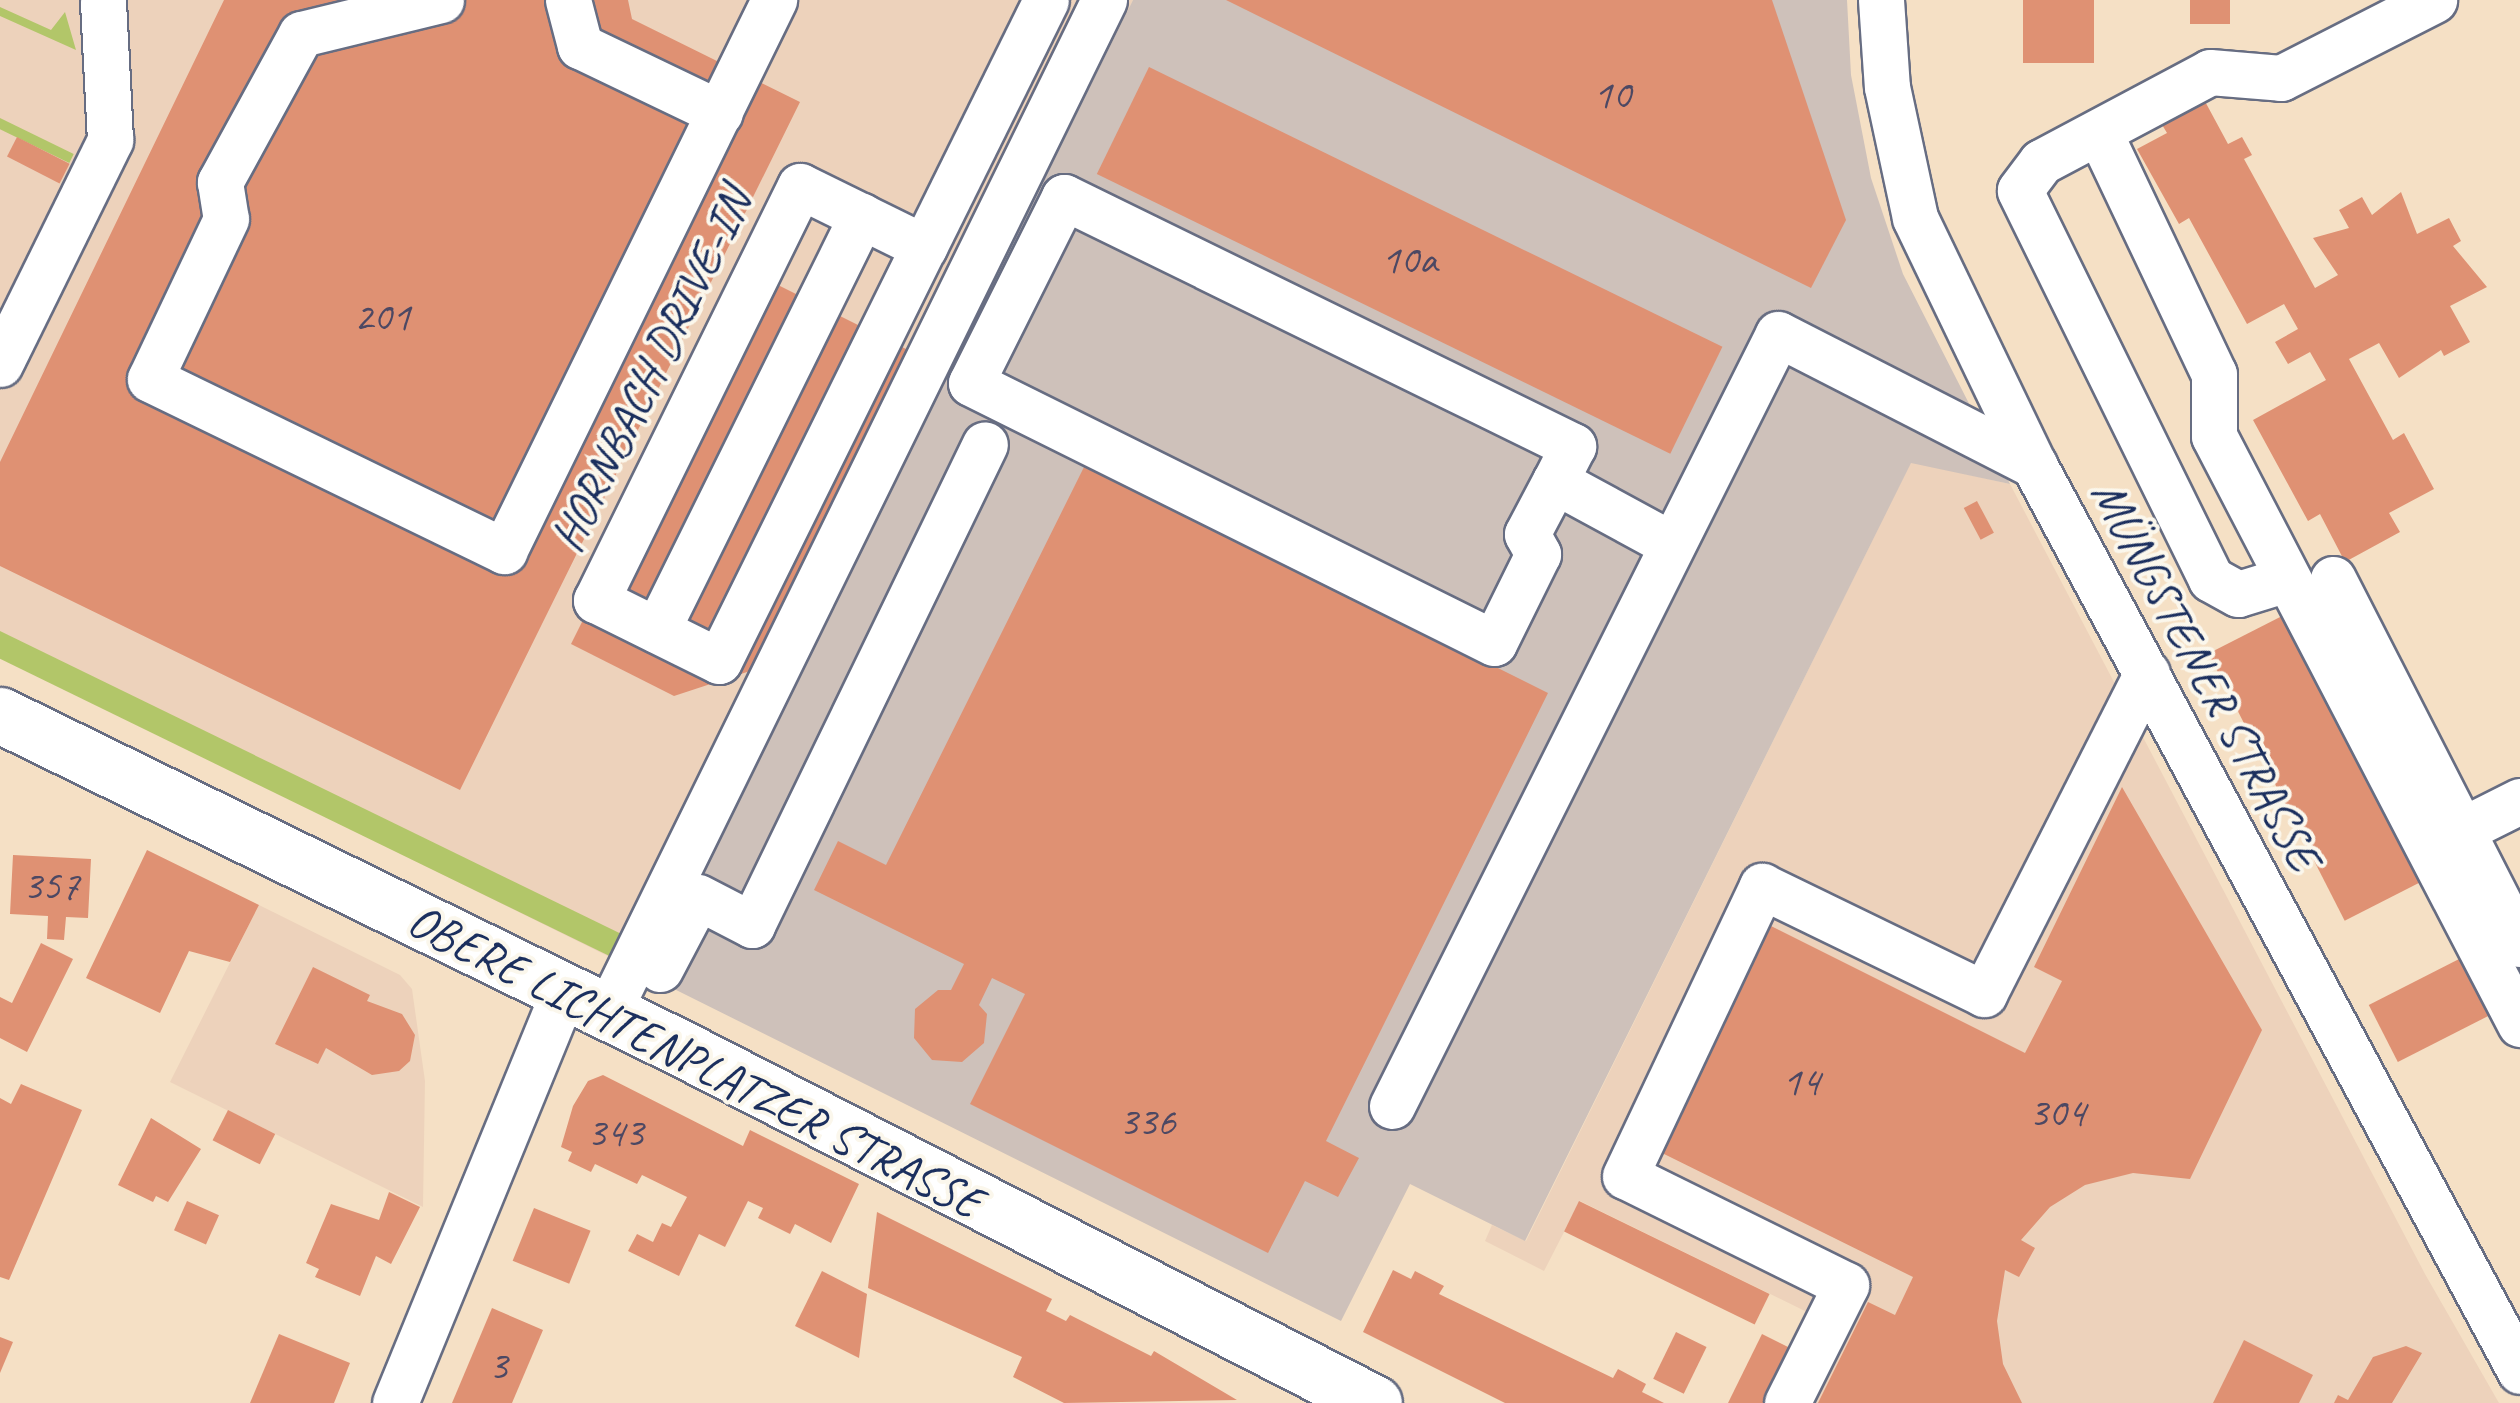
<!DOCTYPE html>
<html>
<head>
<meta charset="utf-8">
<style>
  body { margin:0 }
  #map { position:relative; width:2520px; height:1403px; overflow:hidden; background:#f5e0c5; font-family:Caveat,sans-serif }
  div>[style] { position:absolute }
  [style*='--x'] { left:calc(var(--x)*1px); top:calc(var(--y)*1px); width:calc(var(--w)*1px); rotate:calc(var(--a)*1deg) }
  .built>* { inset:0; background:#edd2bb }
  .industrial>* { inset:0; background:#cec1ba }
  .green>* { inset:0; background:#b2c669; transform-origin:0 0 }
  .building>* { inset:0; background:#df9173; transform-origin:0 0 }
  .roads { filter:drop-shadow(2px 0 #676d82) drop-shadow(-2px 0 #676d82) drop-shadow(0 2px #676d82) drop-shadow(0 -2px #676d82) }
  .minor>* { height:45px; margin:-22.5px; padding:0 22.5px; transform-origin:22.5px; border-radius:22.5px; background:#fff }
  .major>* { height:55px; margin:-27.5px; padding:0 27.5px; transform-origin:27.5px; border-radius:27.5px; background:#fff }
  span { translate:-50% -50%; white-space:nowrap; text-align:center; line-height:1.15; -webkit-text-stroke:8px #fbf7ec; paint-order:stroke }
  .number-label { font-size:42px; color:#4c4863 }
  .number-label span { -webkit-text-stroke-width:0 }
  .street-label { font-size:48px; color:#1b2f5e }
</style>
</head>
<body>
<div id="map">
  <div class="built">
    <div style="clip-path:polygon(0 0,1133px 0,648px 976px,0 656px)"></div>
    <div style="clip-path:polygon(1911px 462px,2010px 484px,2425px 1274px,2499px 1403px,1765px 1403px,1809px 1313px,1580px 1201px,1544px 1271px,1485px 1241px,1492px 1225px,1526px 1241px)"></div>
    <div style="clip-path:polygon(259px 905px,400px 975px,412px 989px,425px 1081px,423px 1207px,170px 1082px)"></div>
  </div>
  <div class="industrial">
    <div style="clip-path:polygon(1133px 0,1847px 0,1851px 75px,1871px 178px,1903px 274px,2010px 484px,1911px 463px,1525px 1241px,1410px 1184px,1341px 1321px,648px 976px)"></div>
  </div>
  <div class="green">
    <div style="clip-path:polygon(0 7px,51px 30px,65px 12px,76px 50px,0 16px)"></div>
    <div style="left:0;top:118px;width:82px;height:10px;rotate:26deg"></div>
    <div style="left:0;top:631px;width:692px;height:25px;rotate:26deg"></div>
  </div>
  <div class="building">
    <div style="clip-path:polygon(224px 0,628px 0,632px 19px,800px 102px,460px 790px,0 566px,0 462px)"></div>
    <div style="clip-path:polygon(1226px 0,1772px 0,1846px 220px,1811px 288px)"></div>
    <div style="left:2023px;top:0;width:71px;height:63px"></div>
    <div style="left:2190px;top:0;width:40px;height:24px"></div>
    <div style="left:1149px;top:67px;width:638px;height:119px;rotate:26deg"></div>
    <div style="clip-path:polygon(2201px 94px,2228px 144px,2242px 137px,2252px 155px,2244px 159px,2315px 288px,2338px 275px,2313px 238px,2349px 228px,2339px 210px,2362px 197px,2372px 215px,2401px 192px,2417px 234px,2449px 218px,2461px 241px,2453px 246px,2487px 287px,2450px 306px,2470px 342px,2444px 356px,2441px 350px,2399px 378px,2379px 343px,2349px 359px,2393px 440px,2404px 433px,2434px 489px,2389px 513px,2400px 532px,2345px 562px,2320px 514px,2308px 521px,2253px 420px,2326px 380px,2310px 352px,2288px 364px,2275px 342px,2298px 329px,2284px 304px,2247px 324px,2189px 218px,2179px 224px,2137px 149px,2167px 133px,2158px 118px)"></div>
    <div style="left:17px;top:137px;width:59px;height:22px;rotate:27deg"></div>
    <div style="clip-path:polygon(756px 274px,910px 351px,750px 671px,674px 696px,571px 644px)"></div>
    <div style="clip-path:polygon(1086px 463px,1548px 693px,1326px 1141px,1359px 1158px,1338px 1197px,1305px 1181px,1268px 1253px,970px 1104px,1025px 994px,992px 978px,979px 1005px,987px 1014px,984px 1043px,962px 1062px,932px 1060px,914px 1038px,915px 1009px,938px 990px,951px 990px,964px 964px,814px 890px,838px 841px,886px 865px)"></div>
    <div style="left:1977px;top:501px;width:36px;height:15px;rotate:62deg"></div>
    <div style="left:2286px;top:614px;width:300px;height:87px;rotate:63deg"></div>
    <div style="clip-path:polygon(2122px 787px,2262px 1030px,2190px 1179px,2133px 1173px,2085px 1185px,2050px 1207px,2021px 1240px,2035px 1248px,2019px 1277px,2005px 1270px,1997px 1321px,2003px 1364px,2022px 1403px,1818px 1403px,1868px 1302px,1895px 1315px,1913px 1277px,1660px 1152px,1771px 926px,2025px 1053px,2062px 981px,2034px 967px)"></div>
    <div style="clip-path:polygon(147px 850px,259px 905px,230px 962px,189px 951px,160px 1013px,86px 978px)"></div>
    <div style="clip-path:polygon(13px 855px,91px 859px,88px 918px,66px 917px,64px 940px,47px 939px,48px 916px,10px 914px)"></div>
    <div style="clip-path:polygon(41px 943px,73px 959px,27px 1052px,0 1038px,0 997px,12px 1003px)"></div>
    <div style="left:2465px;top:956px;width:64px;height:108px;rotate:63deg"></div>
    <div style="clip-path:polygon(313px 967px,370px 995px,367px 1001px,402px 1014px,415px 1035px,410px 1061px,399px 1071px,372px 1075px,326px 1048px,318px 1064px,275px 1044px)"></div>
    <div style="clip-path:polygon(603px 1075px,743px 1146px,750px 1130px,859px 1184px,831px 1243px,795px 1224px,790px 1234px,758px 1218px,763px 1208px,748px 1201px,725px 1247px,699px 1234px,679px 1276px,628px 1251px,637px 1234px,653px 1242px,662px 1223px,671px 1227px,687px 1197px,642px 1175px,637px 1184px,595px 1164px,591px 1172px,568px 1161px,572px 1152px,561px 1147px,573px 1106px,588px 1081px)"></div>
    <div style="clip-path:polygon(21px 1084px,82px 1110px,9px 1280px,0 1277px,0 1098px,11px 1104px)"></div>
    <div style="left:228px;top:1110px;width:53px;height:34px;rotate:27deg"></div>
    <div style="clip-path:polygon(151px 1118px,201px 1149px,168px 1202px,156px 1196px,153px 1202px,118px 1185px)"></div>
    <div style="clip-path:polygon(389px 1192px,420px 1207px,391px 1264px,376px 1256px,360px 1296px,315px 1277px,319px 1269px,306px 1263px,331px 1204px,379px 1220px)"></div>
    <div style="left:187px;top:1201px;width:35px;height:32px;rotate:24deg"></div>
    <div style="left:1579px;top:1201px;width:212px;height:34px;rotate:26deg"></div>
    <div style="left:534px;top:1208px;width:61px;height:57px;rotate:22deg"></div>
    <div style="clip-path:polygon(877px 1212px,1052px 1299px,1046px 1311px,1066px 1321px,1070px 1315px,1151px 1356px,1154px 1351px,1237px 1400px,1064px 1403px,1013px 1377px,1022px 1357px,868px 1288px)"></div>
    <div style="clip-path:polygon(1393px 1270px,1411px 1279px,1415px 1271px,1444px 1286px,1439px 1294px,1613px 1378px,1618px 1369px,1646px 1384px,1642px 1392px,1664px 1403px,1505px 1403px,1363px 1332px)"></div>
    <div style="clip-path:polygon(822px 1271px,867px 1294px,859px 1358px,795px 1326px)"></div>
    <div style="clip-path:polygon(492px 1308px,543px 1330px,512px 1403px,452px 1403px)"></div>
    <div style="left:1676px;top:1332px;width:34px;height:52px;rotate:26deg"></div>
    <div style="clip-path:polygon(279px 1334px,350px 1363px,334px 1403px,250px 1403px)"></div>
    <div style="clip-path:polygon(1762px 1334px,1792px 1349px,1765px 1403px,1728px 1403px)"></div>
    <div style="clip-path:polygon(0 1337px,13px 1342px,0 1373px)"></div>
    <div style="clip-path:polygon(2244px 1340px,2313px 1375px,2299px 1403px,2213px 1403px)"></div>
    <div style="clip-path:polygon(2406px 1346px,2422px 1353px,2392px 1403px,2334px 1403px,2338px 1395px,2348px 1400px,2373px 1357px)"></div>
  </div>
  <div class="roads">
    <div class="minor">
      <div style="--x:441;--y:0;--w:144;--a:166.3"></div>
      <div style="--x:301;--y:34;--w:169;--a:118.7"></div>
      <div style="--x:220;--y:182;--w:37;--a:81"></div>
      <div style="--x:226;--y:219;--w:177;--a:115.4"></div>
      <div style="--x:150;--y:379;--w:394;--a:25.9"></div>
      <div style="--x:504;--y:551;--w:614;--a:-63.89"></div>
      <div style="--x:568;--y:0;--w:48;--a:75.4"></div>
      <div style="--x:580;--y:46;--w:155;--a:25.6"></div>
      <div style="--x:1881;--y:0;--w:87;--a:86.1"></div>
      <div style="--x:1887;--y:87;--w:134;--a:77.9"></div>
      <div style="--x:1915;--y:218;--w:274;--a:64.3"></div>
      <div style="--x:2034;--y:465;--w:1028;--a:61.79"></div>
      <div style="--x:2099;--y:132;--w:268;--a:64.6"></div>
      <div style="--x:2214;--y:374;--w:62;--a:90"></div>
      <div style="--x:2214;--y:436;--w:663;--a:62.51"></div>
      <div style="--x:924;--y:247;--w:138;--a:-153.8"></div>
      <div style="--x:800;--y:186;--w:462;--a:116.2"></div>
      <div style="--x:596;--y:600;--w:137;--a:26.4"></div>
      <div style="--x:719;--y:661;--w:462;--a:-63.7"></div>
      <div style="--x:924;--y:247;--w:275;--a:-63.7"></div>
      <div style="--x:0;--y:364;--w:250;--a:-63.8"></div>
      <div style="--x:110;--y:140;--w:140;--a:-92.9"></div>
      <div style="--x:1555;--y:481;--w:60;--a:117.8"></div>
      <div style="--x:1527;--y:534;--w:23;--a:61"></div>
      <div style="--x:1538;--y:554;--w:99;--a:116.3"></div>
      <div style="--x:1494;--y:643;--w:584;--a:-153.57"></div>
      <div style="--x:971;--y:383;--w:208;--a:-63.4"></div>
      <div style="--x:1064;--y:197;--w:567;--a:26.07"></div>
      <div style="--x:1573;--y:446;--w:39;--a:117"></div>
      <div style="--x:1555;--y:481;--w:132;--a:28.5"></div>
      <div style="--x:2287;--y:579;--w:51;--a:163"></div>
      <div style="--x:2238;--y:594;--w:31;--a:-151"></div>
      <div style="--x:2211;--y:579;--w:433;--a:-116.2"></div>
      <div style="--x:2020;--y:190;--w:35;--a:-53"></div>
      <div style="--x:2041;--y:162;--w:191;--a:-28"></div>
      <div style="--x:2210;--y:72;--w:71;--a:4.8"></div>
      <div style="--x:2281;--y:78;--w:172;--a:-27"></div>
      <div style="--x:2333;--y:579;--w:410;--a:62.9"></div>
      <div style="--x:657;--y:630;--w:462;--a:-63.7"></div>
      <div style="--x:2462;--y:830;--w:65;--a:-26.6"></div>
      <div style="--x:660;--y:969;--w:81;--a:-62.2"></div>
      <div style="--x:698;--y:897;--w:61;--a:27.4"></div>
      <div style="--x:752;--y:925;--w:534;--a:-64.15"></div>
      <div style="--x:608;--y:1012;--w:1127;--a:-63.89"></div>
      <div style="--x:1392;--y:1106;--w:863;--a:-63.43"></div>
      <div style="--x:1778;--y:334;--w:288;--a:27.1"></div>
      <div style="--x:395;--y:1403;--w:445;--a:-67.7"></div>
      <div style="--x:1787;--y:1403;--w:132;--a:-63.4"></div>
      <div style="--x:1846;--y:1285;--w:246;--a:-153.7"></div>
      <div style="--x:1625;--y:1176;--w:321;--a:-64.7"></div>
      <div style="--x:1762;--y:886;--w:247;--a:25.9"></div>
      <div style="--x:1984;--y:994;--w:360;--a:-63.1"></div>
    </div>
    <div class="major">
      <div style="--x:0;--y:715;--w:754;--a:26.06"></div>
      <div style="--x:677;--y:1046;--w:783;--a:27.12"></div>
    </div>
  </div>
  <div class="number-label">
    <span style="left:1612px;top:95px">10</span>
    <span style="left:1409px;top:260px">10a</span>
    <span style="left:382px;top:317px">201</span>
    <span style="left:51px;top:886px">357</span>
    <span style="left:1801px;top:1082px">14</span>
    <span style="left:2057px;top:1113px">304</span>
    <span style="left:1147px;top:1122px">336</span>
    <span style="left:615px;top:1133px">343</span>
    <span style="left:498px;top:1366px">3</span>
  </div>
  <div class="street-label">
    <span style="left:651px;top:370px;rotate:-64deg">HORNBACH DRIVE-IN</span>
    <span style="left:2206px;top:675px;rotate:62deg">MÜNGSTENER STRASSE</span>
    <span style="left:695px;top:1061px;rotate:27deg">OBERE LICHTENPLATZER STRASSE</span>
  </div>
</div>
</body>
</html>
